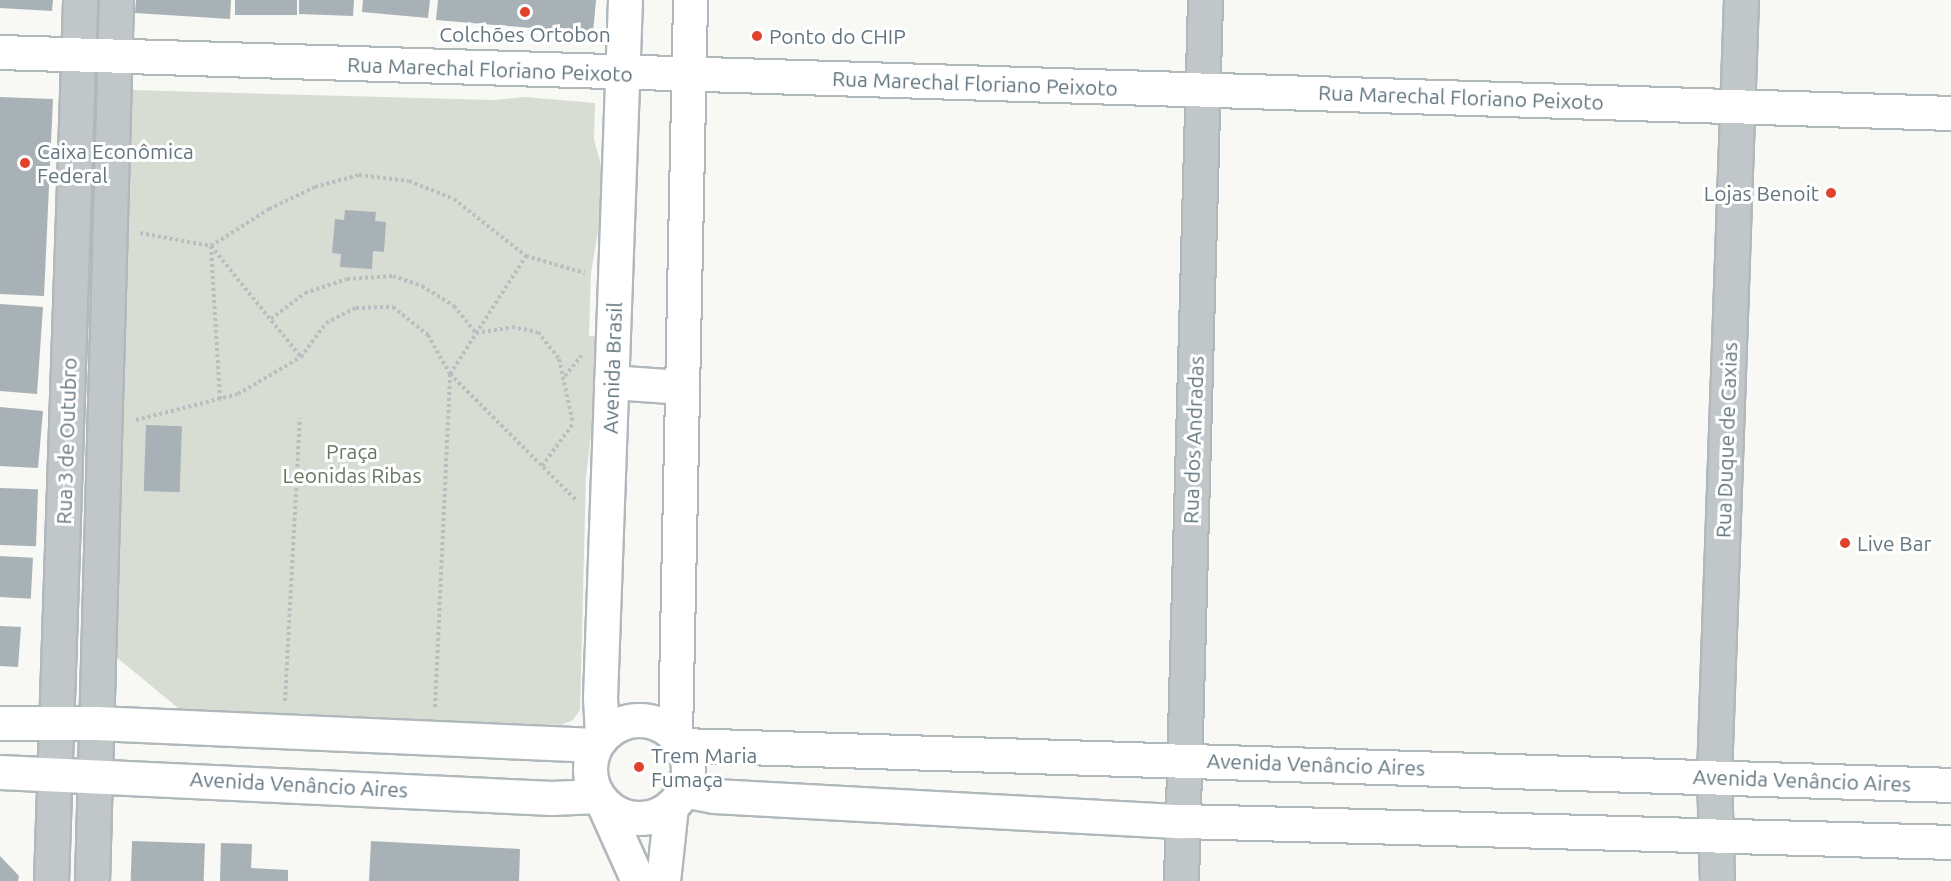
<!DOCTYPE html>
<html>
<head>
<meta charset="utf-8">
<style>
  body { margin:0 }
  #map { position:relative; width:1951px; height:881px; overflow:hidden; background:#f8f8f5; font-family:Ubuntu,sans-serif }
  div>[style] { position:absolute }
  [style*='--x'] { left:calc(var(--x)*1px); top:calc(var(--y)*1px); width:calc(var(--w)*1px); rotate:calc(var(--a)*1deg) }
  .green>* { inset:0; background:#d8ddd4 }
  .building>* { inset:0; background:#a8b2b6; transform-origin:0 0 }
  .path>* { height:4px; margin-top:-2px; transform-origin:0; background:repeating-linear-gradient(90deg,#bbbec0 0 3px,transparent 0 6px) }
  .roads { filter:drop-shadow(2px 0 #b1b8bc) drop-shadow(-2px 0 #b1b8bc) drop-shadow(0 2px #b1b8bc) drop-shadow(0 -2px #b1b8bc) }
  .street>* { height:33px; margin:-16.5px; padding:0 16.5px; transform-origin:16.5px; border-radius:16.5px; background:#c1c6c9 }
  .secondary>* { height:33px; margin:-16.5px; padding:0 16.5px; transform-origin:16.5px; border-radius:16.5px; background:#fff }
  .secondary>.ring { margin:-16.5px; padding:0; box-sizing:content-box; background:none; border:33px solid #fff; border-radius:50% }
  .dots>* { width:16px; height:16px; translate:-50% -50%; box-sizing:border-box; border:3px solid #fff; border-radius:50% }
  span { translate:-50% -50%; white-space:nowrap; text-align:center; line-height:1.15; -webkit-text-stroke:6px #fff; paint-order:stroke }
  .poi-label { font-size:21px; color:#637680 }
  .left { translate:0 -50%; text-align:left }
  .right { translate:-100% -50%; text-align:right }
  .street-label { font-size:21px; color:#637680 }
  .park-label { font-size:21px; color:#687862 }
</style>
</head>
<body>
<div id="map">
  <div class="green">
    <div style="clip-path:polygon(131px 90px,494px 100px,525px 97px,595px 103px,594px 139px,606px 184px,591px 273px,589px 336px,603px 336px,586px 477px,580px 710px,573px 720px,561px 725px,183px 712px,110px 652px,117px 286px)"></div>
  </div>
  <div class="building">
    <div style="clip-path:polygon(0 0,53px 0,52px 11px,0 8px)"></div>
    <div style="clip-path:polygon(136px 0,231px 0,230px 19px,135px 13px)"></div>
    <div style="left:235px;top:0;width:62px;height:15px"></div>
    <div style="clip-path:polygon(299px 0,354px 0,353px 16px,299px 14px)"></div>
    <div style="clip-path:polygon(363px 0,430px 0,428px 18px,362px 12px)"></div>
    <div style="clip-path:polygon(438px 0,596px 0,593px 33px,436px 20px)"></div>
    <div style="clip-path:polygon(0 97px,53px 99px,44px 296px,0 294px)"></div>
    <div style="clip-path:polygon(345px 210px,376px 212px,375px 221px,386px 222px,384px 252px,373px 251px,372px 269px,340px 267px,341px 254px,332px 253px,335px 219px,344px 220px)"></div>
    <div style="clip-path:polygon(0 304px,43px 307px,37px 394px,0 391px)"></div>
    <div style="clip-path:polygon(0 407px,43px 411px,38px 468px,0 466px)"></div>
    <div style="left:146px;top:425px;width:36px;height:66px;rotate:2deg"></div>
    <div style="left:0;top:488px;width:38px;height:57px;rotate:2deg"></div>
    <div style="left:0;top:556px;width:33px;height:41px;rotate:3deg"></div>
    <div style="clip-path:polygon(0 626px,21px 627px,18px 667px,0 666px)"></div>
    <div style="left:132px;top:841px;width:73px;height:40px;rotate:2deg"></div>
    <div style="clip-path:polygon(371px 841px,520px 849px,519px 881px,369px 881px)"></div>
    <div style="clip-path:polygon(221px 843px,252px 844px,251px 868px,288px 870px,288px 881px,220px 881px)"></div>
    <div style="clip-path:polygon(0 856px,19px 876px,18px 881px,0 881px)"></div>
  </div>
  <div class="path">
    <div style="--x:140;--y:233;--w:72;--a:10.4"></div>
    <div style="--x:211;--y:246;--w:143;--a:51"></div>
    <div style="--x:271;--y:319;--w:43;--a:-37.4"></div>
    <div style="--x:305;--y:293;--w:44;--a:-18.4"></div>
    <div style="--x:347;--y:279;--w:46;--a:-3.7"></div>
    <div style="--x:393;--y:276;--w:31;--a:19"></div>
    <div style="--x:422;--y:286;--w:38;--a:32"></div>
    <div style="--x:454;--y:306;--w:35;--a:51"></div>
    <div style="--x:476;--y:333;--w:36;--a:-9"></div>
    <div style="--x:512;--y:327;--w:26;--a:11"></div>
    <div style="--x:538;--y:332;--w:34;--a:52"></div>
    <div style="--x:559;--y:359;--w:66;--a:77.7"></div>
    <div style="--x:565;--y:376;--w:26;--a:-51"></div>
    <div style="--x:220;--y:399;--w:153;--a:-93.4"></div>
    <div style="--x:211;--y:246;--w:69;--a:-32.5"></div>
    <div style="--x:269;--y:209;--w:51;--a:-25.6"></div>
    <div style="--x:315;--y:187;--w:46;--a:-15.3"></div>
    <div style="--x:359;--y:175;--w:50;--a:6.8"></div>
    <div style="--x:409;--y:181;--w:48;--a:21.8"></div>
    <div style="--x:454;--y:199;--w:92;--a:38.4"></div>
    <div style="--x:136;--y:420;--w:105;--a:-14.3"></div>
    <div style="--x:238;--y:394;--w:73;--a:-30.4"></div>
    <div style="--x:301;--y:357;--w:42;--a:-53.7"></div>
    <div style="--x:326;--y:323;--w:34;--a:-27"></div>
    <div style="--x:356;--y:308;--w:37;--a:-2"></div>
    <div style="--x:393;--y:307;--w:45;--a:38.7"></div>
    <div style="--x:428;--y:335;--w:45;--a:60.6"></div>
    <div style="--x:450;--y:374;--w:178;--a:45"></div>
    <div style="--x:542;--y:466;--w:52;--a:-53.6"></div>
    <div style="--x:285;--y:701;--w:283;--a:-87"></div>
    <div style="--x:435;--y:707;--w:333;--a:-87.4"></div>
    <div style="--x:450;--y:374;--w:140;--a:-57.2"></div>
    <div style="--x:526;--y:256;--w:61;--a:16.1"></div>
  </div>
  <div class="roads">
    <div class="street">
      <div style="--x:51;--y:881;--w:881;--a:-88.11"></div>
      <div style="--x:92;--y:881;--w:881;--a:-88.44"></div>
      <div style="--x:1181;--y:881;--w:881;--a:-88.44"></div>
      <div style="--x:1717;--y:881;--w:105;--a:-91.6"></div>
      <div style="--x:1714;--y:776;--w:776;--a:-88.01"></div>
    </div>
    <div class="secondary">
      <div style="--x:0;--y:52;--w:1952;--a:1.79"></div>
      <div style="--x:611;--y:382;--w:71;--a:4"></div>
      <div class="ring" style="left:590px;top:720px;width:65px;height:65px"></div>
      <div style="--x:0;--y:723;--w:96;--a:0"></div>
      <div style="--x:96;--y:723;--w:500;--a:2.52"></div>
      <div style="--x:602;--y:735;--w:37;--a:-93"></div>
      <div style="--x:600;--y:698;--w:698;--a:-87.95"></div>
      <div style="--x:675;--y:735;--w:735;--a:-88.83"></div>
      <div style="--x:681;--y:745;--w:1271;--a:1.8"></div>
      <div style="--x:0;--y:772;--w:552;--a:2.7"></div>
      <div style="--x:551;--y:798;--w:47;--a:-2.4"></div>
      <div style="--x:683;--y:790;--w:32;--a:11"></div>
      <div style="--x:714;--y:796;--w:469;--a:3.1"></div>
      <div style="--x:1182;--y:821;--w:769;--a:1.56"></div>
      <div style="--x:603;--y:803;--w:85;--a:65.8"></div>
      <div style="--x:663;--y:881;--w:75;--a:-83.9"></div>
    </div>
  </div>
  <div class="dots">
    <div style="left:525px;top:12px;background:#e1422c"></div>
    <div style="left:757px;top:36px;background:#e1422c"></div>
    <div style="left:25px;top:163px;background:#e1422c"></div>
    <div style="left:1831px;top:193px;background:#e1422c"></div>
    <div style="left:1845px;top:543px;background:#e1422c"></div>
    <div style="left:639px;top:767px;background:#e1422c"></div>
  </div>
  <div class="poi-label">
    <span style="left:525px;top:34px">Colchões Ortobon</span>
    <span class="left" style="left:769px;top:36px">Ponto do CHIP</span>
    <span class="left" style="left:37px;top:163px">Caixa Econômica<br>Federal</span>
    <span class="right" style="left:1819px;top:193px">Lojas Benoit</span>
    <span class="left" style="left:1857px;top:543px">Live Bar</span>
    <span class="left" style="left:651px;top:767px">Trem Maria<br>Fumaça</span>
  </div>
  <div class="street-label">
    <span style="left:490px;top:69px;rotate:2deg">Rua Marechal Floriano Peixoto</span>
    <span style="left:975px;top:83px;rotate:2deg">Rua Marechal Floriano Peixoto</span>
    <span style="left:1461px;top:97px;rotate:2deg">Rua Marechal Floriano Peixoto</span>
    <span style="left:612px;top:368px;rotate:-88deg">Avenida Brasil</span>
    <span style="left:1193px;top:440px;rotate:-88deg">Rua dos Andradas</span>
    <span style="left:1726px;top:440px;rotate:-88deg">Rua Duque de Caxias</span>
    <span style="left:66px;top:441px;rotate:-88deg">Rua 3 de Outubro</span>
    <span style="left:1316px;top:764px;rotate:2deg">Avenida Venâncio Aires</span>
    <span style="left:1802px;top:780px;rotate:2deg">Avenida Venâncio Aires</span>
    <span style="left:299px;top:784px;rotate:3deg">Avenida Venâncio Aires</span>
  </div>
  <div class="park-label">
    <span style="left:352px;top:463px">Praça<br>Leonidas Ribas</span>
  </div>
</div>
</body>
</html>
